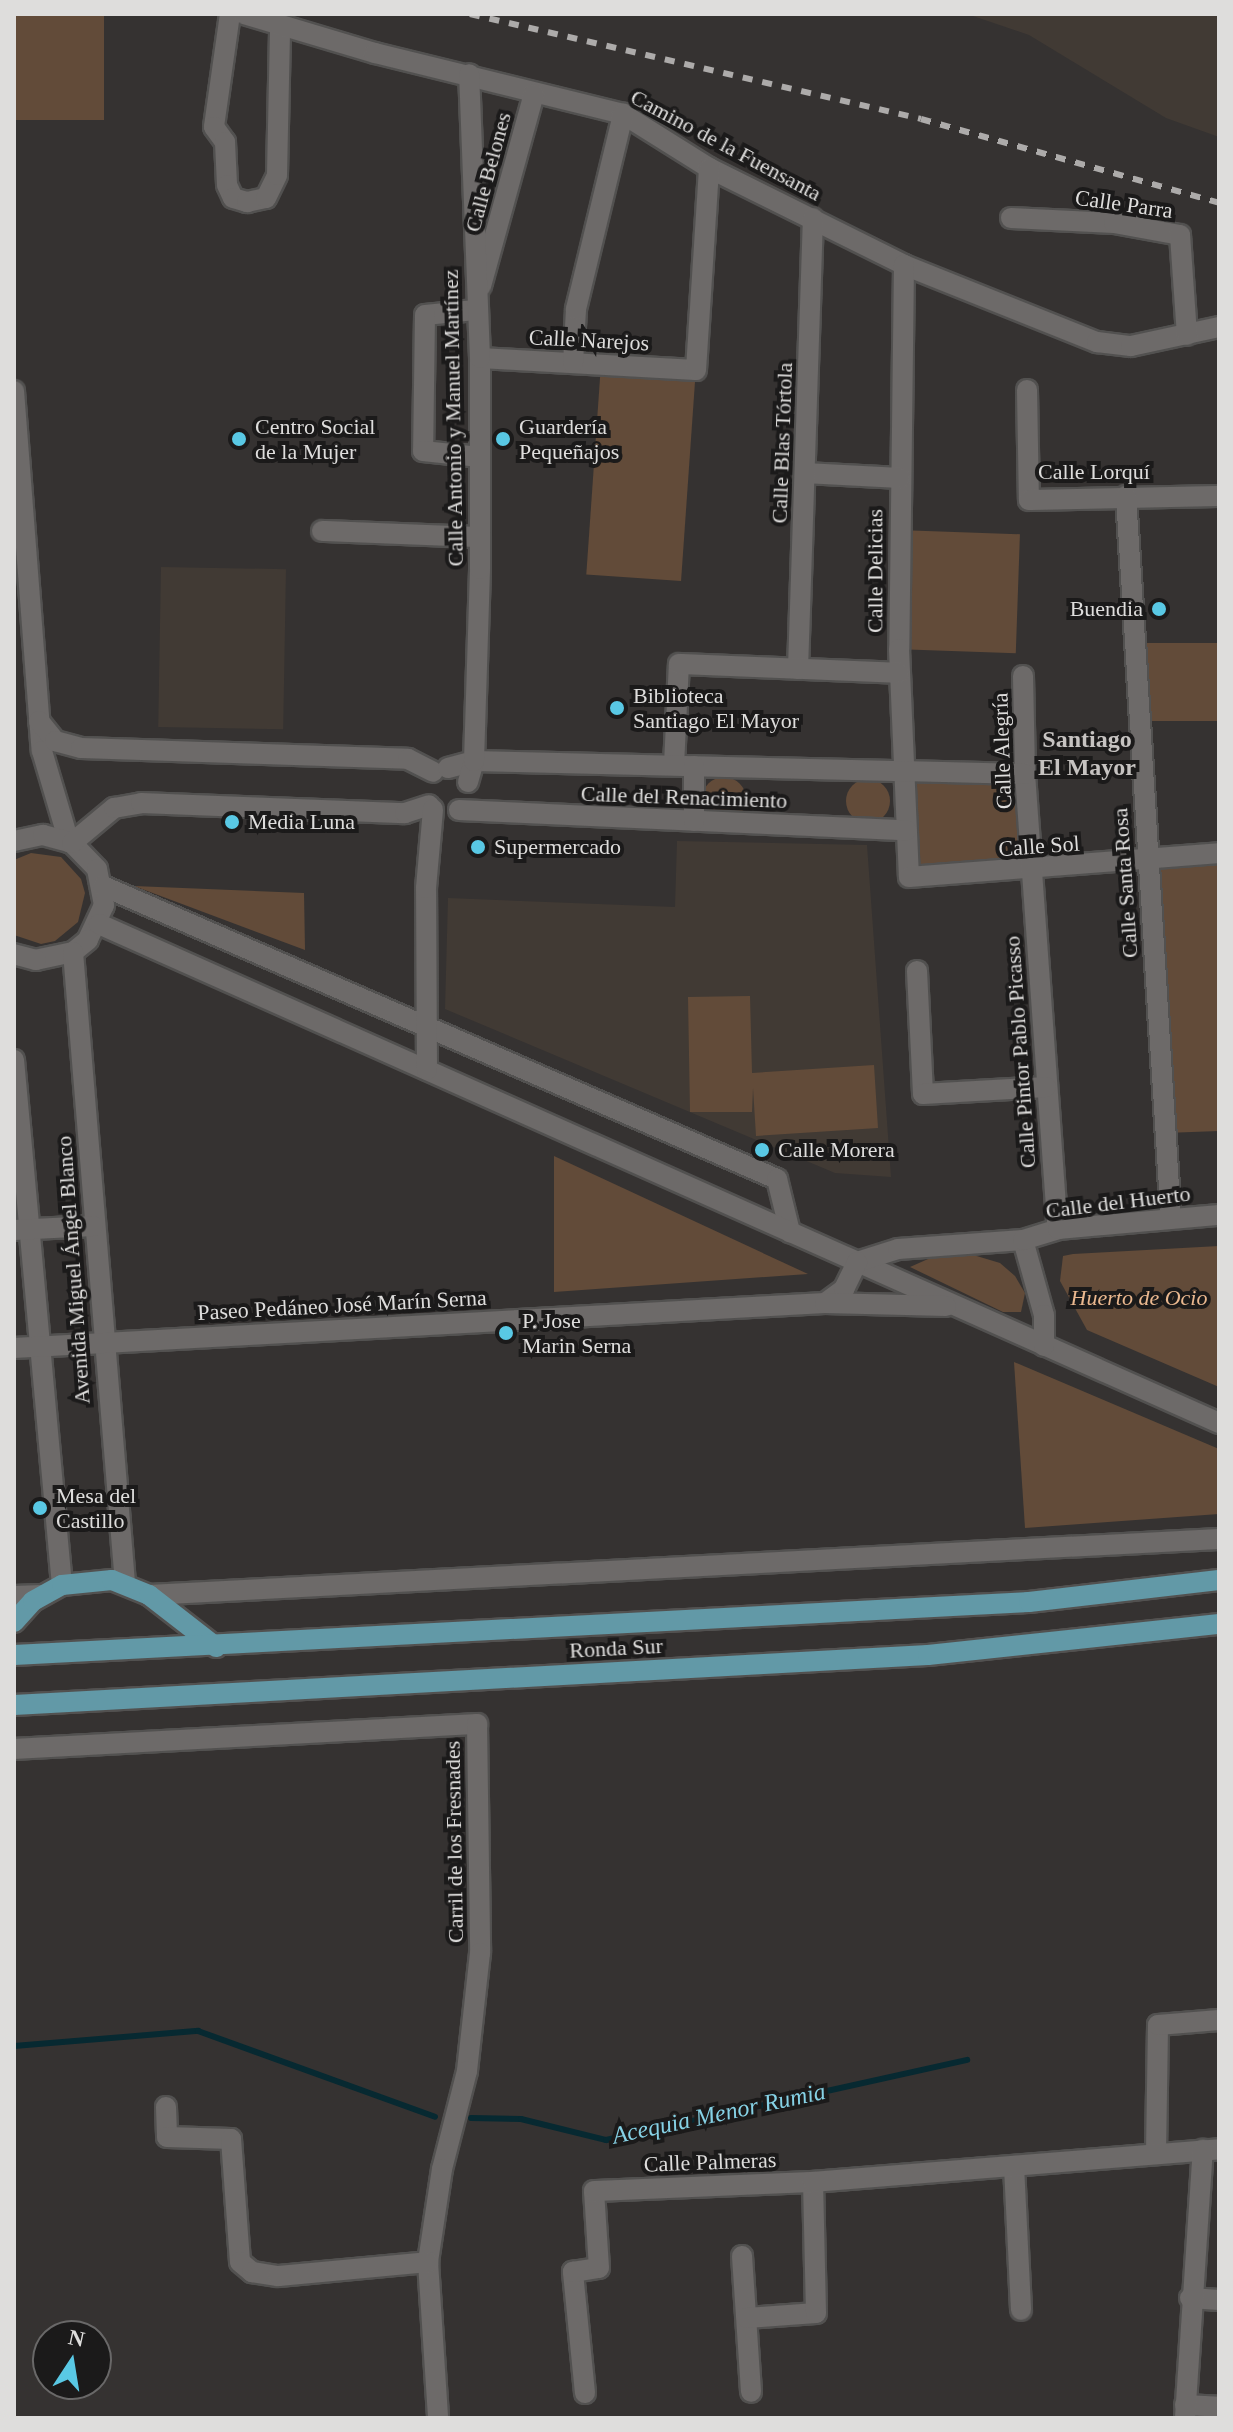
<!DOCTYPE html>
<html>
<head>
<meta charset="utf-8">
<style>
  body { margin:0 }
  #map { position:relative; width:1233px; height:2432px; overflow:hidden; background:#353231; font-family:"Times New Roman",serif }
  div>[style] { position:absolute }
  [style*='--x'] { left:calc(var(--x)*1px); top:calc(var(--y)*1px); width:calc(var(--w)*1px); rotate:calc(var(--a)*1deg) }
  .built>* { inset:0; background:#413a34; transform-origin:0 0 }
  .green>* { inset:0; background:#624b39; transform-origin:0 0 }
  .round { border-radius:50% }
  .stream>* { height:6px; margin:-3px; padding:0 3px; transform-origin:3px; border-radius:3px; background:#072931 }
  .roads { filter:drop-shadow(2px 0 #525150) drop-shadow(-2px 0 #525150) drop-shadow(0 2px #525150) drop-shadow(0 -2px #525150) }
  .street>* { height:20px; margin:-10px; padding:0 10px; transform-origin:10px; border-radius:10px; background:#6d6a69 }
  .primary>* { height:20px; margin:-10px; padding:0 10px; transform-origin:10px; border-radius:10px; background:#6299a7 }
  .rail>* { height:6px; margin-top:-3px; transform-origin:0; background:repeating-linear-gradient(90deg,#adabaa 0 10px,transparent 0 20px) }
  .dots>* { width:22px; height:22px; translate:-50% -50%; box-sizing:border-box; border:4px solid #1b1a1a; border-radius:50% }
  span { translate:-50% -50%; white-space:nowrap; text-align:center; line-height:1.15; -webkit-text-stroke:8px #1b1a1a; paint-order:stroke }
  .street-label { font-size:22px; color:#dedddc }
  .poi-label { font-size:22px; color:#dedddc }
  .left { translate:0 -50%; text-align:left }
  .right { translate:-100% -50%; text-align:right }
  .park-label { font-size:22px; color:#eab88f; font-style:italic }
  .neighbourhood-label { font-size:24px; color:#c6c3c1; font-weight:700 }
  .water-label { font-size:24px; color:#86d2e6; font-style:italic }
  .frame { position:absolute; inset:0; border:16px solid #dedddc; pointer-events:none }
  .north { position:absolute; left:32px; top:2320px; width:80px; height:80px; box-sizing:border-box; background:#1b1a1a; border:2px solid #696868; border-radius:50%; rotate:12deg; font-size:22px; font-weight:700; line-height:32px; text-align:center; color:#dedddc }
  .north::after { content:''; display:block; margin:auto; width:28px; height:36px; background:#59c8e4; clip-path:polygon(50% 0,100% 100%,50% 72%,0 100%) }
</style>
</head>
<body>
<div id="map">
  <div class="built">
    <div style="clip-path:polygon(967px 14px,1219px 14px,1219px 137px,1166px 118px,1029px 35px)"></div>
    <div style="left:161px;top:567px;width:125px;height:160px;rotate:1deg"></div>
    <div style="clip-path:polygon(677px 841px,867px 845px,891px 1177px,835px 1173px,445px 1009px,448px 898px,675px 907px)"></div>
  </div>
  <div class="green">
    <div style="left:14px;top:14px;width:90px;height:106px"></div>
    <div style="left:601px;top:364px;width:95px;height:211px;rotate:4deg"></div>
    <div style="left:898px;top:530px;width:122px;height:119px;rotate:2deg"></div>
    <div style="left:1219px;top:643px;width:78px;height:84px;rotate:90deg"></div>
    <div style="left:903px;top:773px;width:122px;height:104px"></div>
    <div class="round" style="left:702px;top:777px;width:44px;height:44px"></div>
    <div class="round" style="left:846px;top:779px;width:44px;height:44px"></div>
    <div style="clip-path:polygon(31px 853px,61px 857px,81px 879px,85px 893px,78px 922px,55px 941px,41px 944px,14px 935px,14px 860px)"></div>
    <div style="clip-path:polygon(1219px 853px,1219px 1131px,1165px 1133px,1148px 861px)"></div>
    <div style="clip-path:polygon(134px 886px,304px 893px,305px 950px)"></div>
    <div style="clip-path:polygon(750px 996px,752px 1073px,874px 1065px,878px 1128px,756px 1136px,753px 1088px,752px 1112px,690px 1112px,688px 997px)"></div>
    <div style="clip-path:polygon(554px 1156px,808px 1274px,554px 1292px)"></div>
    <div style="clip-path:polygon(1219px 1246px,1219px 1387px,1087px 1330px,1060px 1281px,1063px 1256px,1073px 1254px)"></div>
    <div style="clip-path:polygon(970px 1254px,1000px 1263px,1015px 1276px,1025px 1293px,1021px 1312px,1003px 1312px,910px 1267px,937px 1255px)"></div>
    <div style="clip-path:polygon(1014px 1362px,1219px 1449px,1219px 1514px,1025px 1528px)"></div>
  </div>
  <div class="stream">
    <div style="--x:14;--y:2046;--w:185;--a:-4.7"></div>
    <div style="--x:198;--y:2031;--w:252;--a:19.9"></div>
    <div style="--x:471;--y:2118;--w:50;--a:1.1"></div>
    <div style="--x:521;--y:2119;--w:88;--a:13.9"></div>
    <div style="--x:606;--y:2140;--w:370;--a:-12.5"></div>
  </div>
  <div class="roads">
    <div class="street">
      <div style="--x:230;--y:14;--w:114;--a:98.1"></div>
      <div style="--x:214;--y:127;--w:19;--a:54"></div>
      <div style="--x:225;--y:142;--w:43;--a:87.3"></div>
      <div style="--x:227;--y:185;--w:14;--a:65"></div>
      <div style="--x:233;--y:198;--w:15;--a:16"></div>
      <div style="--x:247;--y:202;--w:19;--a:-12"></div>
      <div style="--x:266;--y:198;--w:25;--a:-64"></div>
      <div style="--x:277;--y:175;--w:149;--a:-88.8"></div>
      <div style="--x:244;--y:14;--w:137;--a:16.6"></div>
      <div style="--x:375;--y:53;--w:255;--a:13.8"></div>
      <div style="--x:623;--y:114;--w:102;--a:32.1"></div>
      <div style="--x:709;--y:168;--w:218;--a:26.4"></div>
      <div style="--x:904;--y:265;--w:208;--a:21.8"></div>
      <div style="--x:1097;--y:342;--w:34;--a:7"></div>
      <div style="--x:1131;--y:346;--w:90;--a:-12.2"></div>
      <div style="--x:1011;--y:218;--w:103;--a:2.8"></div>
      <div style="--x:1114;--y:223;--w:67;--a:10.3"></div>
      <div style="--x:1180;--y:235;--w:100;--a:86"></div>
      <div style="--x:904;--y:265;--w:384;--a:90.7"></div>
      <div style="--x:899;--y:649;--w:228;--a:87.5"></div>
      <div style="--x:909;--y:877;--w:311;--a:-4.4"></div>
      <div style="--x:481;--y:286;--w:199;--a:-74.6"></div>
      <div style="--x:475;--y:310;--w:50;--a:174.3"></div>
      <div style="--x:425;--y:315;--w:136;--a:90.8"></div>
      <div style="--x:423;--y:451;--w:57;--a:6"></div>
      <div style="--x:480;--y:358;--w:216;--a:3.2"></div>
      <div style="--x:696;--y:370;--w:202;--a:-86.3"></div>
      <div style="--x:573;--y:363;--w:54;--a:-86.8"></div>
      <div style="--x:576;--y:309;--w:201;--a:-76.4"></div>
      <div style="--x:1027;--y:390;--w:110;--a:89"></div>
      <div style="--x:1029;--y:500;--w:190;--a:-1.2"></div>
      <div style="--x:14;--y:391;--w:361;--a:85.6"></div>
      <div style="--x:42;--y:751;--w:95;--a:73.5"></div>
      <div style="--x:805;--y:473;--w:95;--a:3"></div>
      <div style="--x:1126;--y:496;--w:724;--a:86.44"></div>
      <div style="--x:322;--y:531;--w:158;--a:2.2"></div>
      <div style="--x:798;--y:669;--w:451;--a:-88.1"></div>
      <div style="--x:1023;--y:676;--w:98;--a:88.8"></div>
      <div style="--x:1025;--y:774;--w:456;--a:85.9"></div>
      <div style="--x:39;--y:721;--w:26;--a:51"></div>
      <div style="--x:55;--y:741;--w:27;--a:15"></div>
      <div style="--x:81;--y:748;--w:327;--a:1.9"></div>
      <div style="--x:408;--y:759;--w:28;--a:27"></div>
      <div style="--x:674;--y:765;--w:101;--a:-87.2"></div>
      <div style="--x:679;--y:664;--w:220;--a:2.3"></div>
      <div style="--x:448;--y:768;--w:27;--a:-15"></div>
      <div style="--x:474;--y:761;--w:551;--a:1.35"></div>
      <div style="--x:468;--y:782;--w:22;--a:-74"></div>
      <div style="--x:474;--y:761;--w:192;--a:-88.2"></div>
      <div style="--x:480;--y:569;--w:211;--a:-90"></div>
      <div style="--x:480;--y:358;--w:284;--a:-92.2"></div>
      <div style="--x:459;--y:810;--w:448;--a:2.6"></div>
      <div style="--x:694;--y:821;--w:55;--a:-90"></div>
      <div style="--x:14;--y:841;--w:30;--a:-12"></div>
      <div style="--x:43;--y:835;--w:30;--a:15"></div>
      <div style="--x:72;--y:843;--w:36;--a:46"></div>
      <div style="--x:97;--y:869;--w:37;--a:79"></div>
      <div style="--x:104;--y:905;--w:38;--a:115"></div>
      <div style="--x:88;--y:940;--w:19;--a:141"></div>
      <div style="--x:73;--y:952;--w:38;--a:168"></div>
      <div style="--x:36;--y:960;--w:23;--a:-165"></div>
      <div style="--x:72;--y:843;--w:55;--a:-39.8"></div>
      <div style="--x:114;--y:808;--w:27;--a:-10"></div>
      <div style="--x:141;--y:803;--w:264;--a:2.2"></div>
      <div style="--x:405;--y:813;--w:25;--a:-18"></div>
      <div style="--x:103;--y:886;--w:735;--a:23.5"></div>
      <div style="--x:777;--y:1179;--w:55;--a:76.2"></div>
      <div style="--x:99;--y:924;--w:1226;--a:24.01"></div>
      <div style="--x:73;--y:952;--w:633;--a:85.29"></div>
      <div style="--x:917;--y:971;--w:123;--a:87.2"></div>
      <div style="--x:923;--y:1094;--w:123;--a:-3.3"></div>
      <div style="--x:14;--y:1060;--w:527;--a:84.78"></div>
      <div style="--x:427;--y:1070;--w:182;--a:-90.3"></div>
      <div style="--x:426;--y:888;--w:79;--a:-84.9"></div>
      <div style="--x:14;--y:1230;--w:79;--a:-2.9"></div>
      <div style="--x:1023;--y:1240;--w:78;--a:74.4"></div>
      <div style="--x:1044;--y:1315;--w:31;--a:90"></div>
      <div style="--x:857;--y:1262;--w:43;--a:-17.6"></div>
      <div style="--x:898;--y:1249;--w:125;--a:-4.1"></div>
      <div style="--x:1023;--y:1240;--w:37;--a:-17"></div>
      <div style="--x:1058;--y:1229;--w:162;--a:-5"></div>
      <div style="--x:825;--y:1303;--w:24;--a:-36"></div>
      <div style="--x:844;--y:1289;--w:30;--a:-64"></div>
      <div style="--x:14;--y:1348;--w:812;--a:-3.18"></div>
      <div style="--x:825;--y:1303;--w:121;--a:1.4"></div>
      <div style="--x:149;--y:1595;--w:1071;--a:-3"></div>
      <div style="--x:14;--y:1596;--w:28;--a:-2"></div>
      <div style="--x:14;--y:1749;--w:464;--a:-3.1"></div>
      <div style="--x:477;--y:1724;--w:229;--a:89.2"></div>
      <div style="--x:480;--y:1953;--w:119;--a:96.3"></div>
      <div style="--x:467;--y:2071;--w:101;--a:104.3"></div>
      <div style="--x:442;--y:2169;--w:94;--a:98.6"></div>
      <div style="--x:428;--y:2262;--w:156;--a:86.3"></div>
      <div style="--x:166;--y:2107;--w:30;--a:88"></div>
      <div style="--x:167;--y:2137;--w:64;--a:1.8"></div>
      <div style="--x:231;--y:2139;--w:123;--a:85.8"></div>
      <div style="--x:240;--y:2262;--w:16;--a:40"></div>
      <div style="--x:252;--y:2272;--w:26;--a:9"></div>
      <div style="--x:278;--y:2276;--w:151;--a:-5.3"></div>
      <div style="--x:1156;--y:2153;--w:128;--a:-89.1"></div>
      <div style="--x:1158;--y:2025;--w:61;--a:-4.7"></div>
      <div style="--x:1014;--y:2166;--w:144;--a:87.2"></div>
      <div style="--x:742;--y:2256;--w:136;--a:86.2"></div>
      <div style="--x:1190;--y:2298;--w:29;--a:4"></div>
      <div style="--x:747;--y:2318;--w:69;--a:-4.1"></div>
      <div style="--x:816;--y:2313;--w:131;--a:-91.3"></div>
      <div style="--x:585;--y:2393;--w:122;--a:-95.7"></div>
      <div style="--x:573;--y:2272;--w:26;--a:-9"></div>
      <div style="--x:599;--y:2268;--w:77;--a:-93.7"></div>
      <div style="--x:594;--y:2191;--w:219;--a:-2.4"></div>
      <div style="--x:813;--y:2182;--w:407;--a:-4.6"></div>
      <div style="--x:1185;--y:2405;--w:34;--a:3"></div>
      <div style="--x:1185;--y:2418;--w:269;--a:-86.2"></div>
    </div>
    <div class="primary">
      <div style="--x:14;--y:1622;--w:28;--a:-48"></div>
      <div style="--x:33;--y:1601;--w:33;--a:-29"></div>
      <div style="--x:62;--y:1585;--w:50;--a:-5.7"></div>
      <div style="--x:112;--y:1580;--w:40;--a:22"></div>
      <div style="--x:149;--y:1595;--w:85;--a:37.8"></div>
      <div style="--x:14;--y:1655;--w:1016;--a:-2.99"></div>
      <div style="--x:1029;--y:1602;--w:191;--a:-6.6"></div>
      <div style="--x:14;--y:1705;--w:915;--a:-3.13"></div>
      <div style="--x:928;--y:1655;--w:293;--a:-6.1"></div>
    </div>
  </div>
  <div class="rail">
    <div style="--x:470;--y:14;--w:463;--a:13.1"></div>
    <div style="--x:921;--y:119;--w:310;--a:15.7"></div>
  </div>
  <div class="dots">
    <div style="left:239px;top:439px;background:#59c8e4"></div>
    <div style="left:503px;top:439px;background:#59c8e4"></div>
    <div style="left:1159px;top:609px;background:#59c8e4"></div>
    <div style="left:617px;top:708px;background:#59c8e4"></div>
    <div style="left:232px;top:822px;background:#59c8e4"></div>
    <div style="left:478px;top:847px;background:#59c8e4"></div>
    <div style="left:762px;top:1150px;background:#59c8e4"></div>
    <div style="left:506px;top:1333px;background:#59c8e4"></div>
    <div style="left:40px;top:1508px;background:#59c8e4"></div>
  </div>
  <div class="street-label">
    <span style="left:726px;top:145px;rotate:28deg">Camino de la Fuensanta</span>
    <span style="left:488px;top:172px;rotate:-75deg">Calle Belones</span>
    <span style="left:1124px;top:204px;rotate:8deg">Calle Parra</span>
    <span style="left:589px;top:340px;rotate:3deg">Calle Narejos</span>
    <span style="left:453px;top:418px;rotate:-91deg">Calle Antonio y Manuel Martínez</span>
    <span style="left:782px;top:443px;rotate:-88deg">Calle Blas Tórtola</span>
    <span style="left:1094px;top:472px">Calle Lorquí</span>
    <span style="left:875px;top:571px;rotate:-90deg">Calle Delicias</span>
    <span style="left:1002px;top:751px;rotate:-92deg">Calle Alegría</span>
    <span style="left:684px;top:797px;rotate:2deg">Calle del Renacimiento</span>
    <span style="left:1039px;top:846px;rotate:-4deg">Calle Sol</span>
    <span style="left:1125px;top:883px;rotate:-94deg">Calle Santa Rosa</span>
    <span style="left:1020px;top:1052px;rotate:-94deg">Calle Pintor Pablo Picasso</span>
    <span style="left:1118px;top:1202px;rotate:-7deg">Calle del Huerto</span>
    <span style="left:73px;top:1270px;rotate:-94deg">Avenida Miguel Ángel Blanco</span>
    <span style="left:342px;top:1305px;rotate:-3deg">Paseo Pedáneo José Marín Serna</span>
    <span style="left:616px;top:1648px;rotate:-3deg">Ronda Sur</span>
    <span style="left:454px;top:1842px;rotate:-91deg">Carril de los Fresnades</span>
    <span style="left:710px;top:2162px;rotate:-2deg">Calle Palmeras</span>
  </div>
  <div class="poi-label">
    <span class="left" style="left:255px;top:439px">Centro Social<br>de la Mujer</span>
    <span class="left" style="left:519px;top:439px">Guardería<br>Pequeñajos</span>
    <span class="right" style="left:1143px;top:609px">Buendia</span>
    <span class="left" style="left:633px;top:708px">Biblioteca<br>Santiago El Mayor</span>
    <span class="left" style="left:248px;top:822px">Media Luna</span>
    <span class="left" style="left:494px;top:847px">Supermercado</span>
    <span class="left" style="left:778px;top:1150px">Calle Morera</span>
    <span class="left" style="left:522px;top:1333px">P. Jose<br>Marin Serna</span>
    <span class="left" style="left:56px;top:1508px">Mesa del<br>Castillo</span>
  </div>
  <div class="park-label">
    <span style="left:1139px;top:1298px">Huerto de Ocio</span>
  </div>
  <div class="neighbourhood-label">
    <span style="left:1087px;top:754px">Santiago<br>El Mayor</span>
  </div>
  <div class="water-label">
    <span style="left:719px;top:2114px;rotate:-12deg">Acequia Menor Rumia</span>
  </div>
  <div class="frame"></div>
  <div class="north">N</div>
</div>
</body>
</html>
